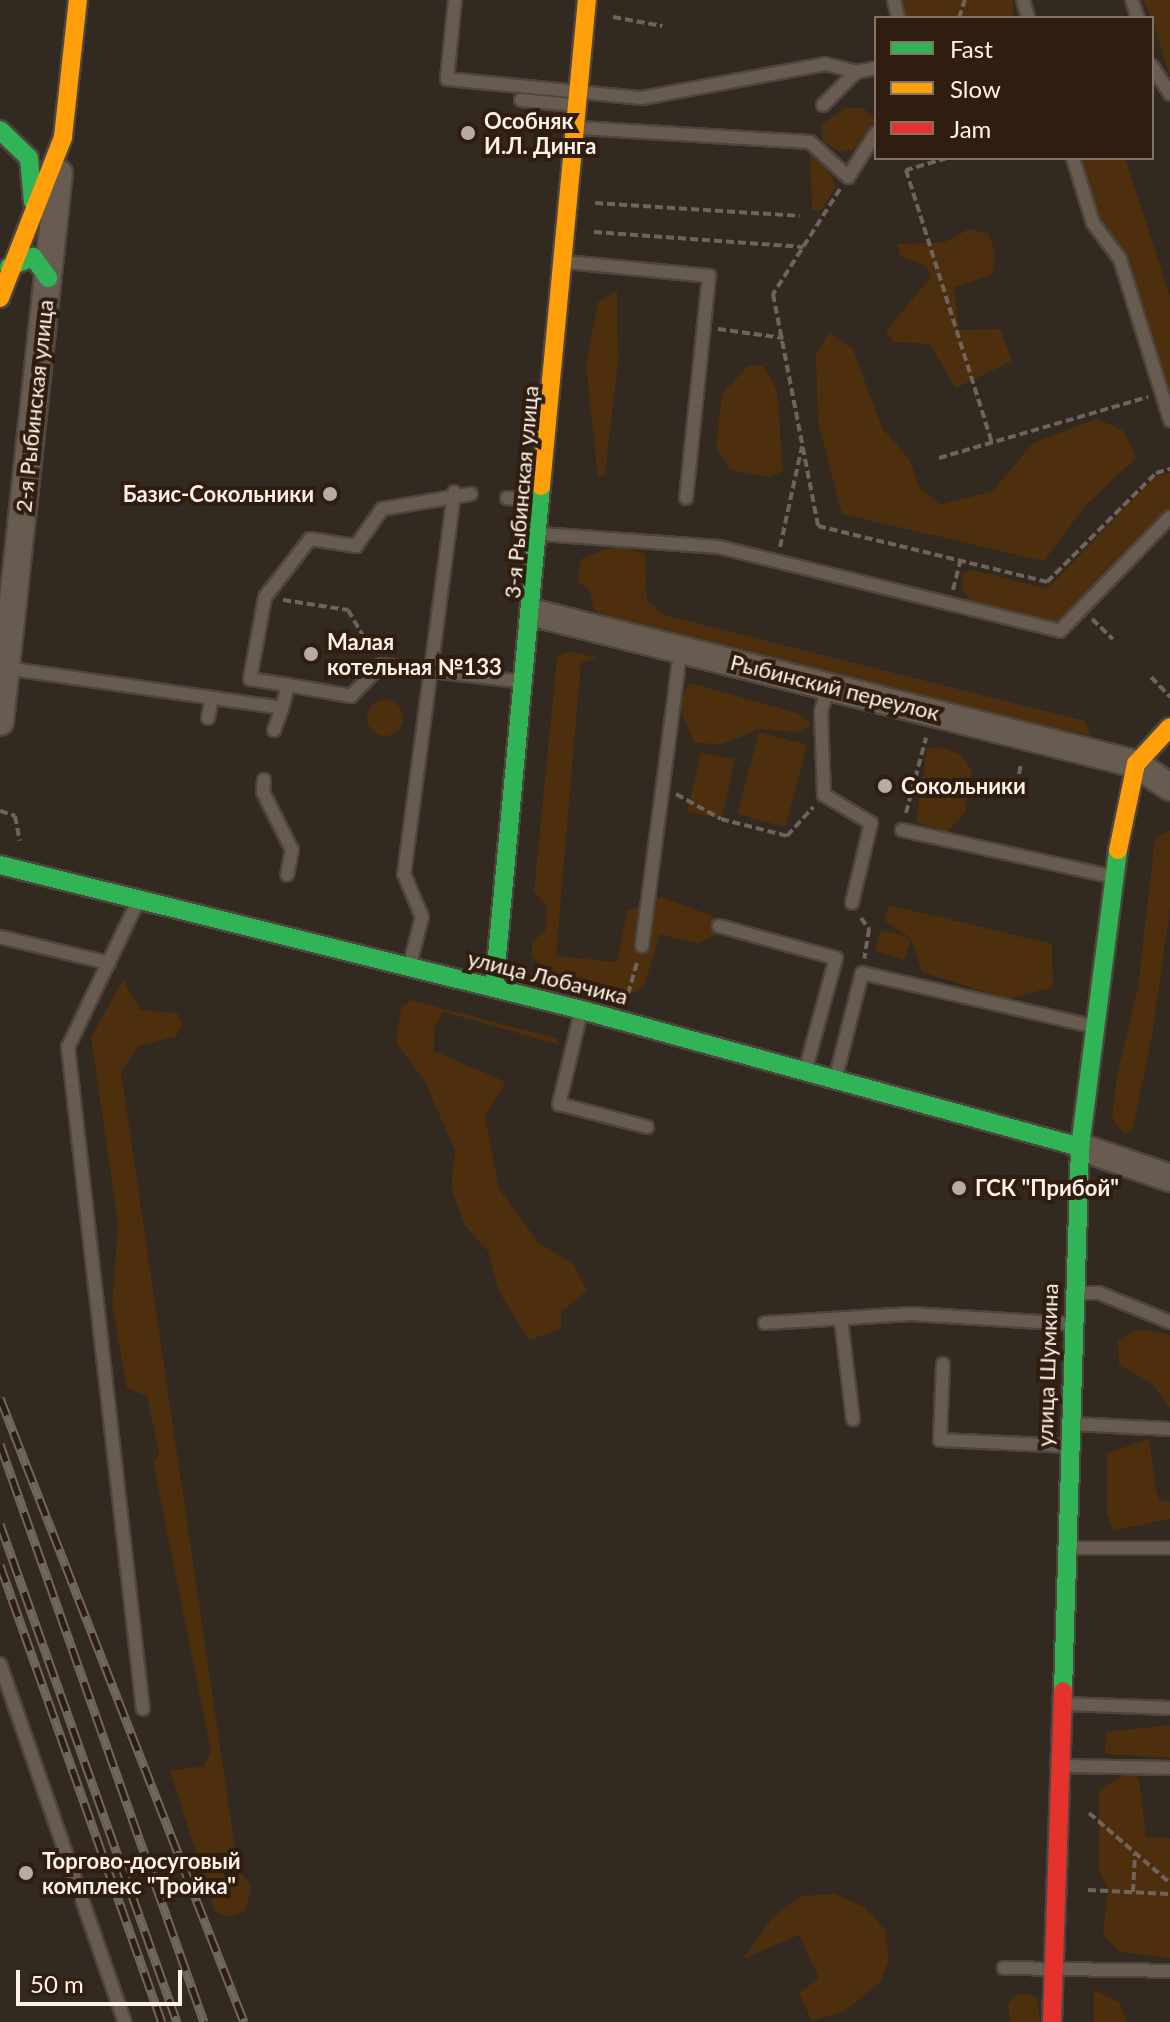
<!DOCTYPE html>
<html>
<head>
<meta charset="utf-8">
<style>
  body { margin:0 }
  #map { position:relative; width:1170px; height:2022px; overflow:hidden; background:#322920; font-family:Lato,sans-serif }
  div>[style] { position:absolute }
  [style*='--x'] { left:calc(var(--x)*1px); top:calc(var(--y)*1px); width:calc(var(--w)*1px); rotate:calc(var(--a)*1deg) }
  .green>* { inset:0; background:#4d2e0d; transform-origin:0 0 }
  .round { border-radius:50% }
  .path>* { height:4px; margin-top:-2px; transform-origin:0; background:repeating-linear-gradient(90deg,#6e645c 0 8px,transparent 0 12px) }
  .roads { filter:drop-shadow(2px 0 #4d453e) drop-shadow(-2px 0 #4d453e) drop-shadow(0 2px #4d453e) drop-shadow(0 -2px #4d453e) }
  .lane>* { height:12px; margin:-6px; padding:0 6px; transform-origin:6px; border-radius:6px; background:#685c51 }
  .street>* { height:26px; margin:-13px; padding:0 13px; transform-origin:13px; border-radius:13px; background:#685c51 }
  .fast>* { height:18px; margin:-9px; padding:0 9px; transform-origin:9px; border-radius:9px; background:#30b455 }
  .slow>* { height:18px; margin:-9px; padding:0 9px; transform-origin:9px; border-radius:9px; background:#ff9f0a }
  .jam>* { height:18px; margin:-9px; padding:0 9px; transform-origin:9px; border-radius:9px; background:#e5322d }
  .rail>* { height:9px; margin-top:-4.5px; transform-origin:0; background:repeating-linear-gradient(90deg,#2f1e0f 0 18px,#70675f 0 36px); box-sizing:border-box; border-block:2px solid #70675f }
  .dots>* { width:22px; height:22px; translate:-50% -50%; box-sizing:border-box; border:4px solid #2f1e0f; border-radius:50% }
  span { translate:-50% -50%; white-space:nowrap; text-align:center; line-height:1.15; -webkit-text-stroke:8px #2f1e0f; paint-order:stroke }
  .poi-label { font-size:22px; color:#fef2e8; font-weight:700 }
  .left { translate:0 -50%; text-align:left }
  .right { translate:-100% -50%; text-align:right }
  .street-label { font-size:22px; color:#fef2e8 }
  .legend { position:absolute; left:874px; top:16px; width:280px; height:144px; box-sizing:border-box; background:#2f1e0f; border:2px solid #827366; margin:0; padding:10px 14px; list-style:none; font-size:24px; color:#fef2e8 }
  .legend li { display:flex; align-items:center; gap:16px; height:40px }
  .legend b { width:40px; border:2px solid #827366 }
  .scale { position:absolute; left:16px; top:1970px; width:166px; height:36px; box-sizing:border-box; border:4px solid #fef2e8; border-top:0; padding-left:10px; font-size:24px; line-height:28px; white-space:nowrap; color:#fef2e8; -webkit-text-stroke:6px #2f1e0f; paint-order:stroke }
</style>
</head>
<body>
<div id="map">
  <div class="green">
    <div style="left:900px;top:0;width:113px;height:18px"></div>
    <div style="clip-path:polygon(1142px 0,1170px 0,1170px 77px,1152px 18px)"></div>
    <div style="clip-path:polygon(845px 108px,863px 108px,876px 121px,855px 149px,840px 152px,823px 141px,821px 125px)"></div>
    <div style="clip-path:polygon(810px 156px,828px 165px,835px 188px,821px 211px,812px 210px)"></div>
    <div style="clip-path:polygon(1078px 158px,1125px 158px,1170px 296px,1170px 393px,1128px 259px,1093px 207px)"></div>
    <div style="clip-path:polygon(969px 229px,989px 234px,995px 254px,992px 275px,954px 287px,959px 330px,1000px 329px,1012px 361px,956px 388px,929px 344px,894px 342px,886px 331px,931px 277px,926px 266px,900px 256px,898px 244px,945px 242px)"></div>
    <div style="clip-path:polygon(617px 290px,618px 361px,605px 475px,598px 478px,586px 364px,598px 302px)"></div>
    <div style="clip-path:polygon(829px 333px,853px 349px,882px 428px,910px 460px,919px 487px,941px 505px,993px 491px,1033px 443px,1097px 419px,1123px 430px,1136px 458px,1085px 506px,1044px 561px,842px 514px,818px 423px,816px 354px)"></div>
    <div style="clip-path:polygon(749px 365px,763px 366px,777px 390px,783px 471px,771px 477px,730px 470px,716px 448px,722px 394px)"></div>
    <div style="clip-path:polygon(1170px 473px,1170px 511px,1061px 624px,973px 603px,963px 591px,962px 573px,974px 570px,1047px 589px,1155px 477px)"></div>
    <div style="clip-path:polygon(616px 545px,645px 554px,647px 600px,664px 615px,1085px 721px,1091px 736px,645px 632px,594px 611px,589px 590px,577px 581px,581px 559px)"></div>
    <div style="clip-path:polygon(570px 651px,598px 658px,581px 663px,556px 956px,617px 962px,627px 911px,661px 897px,713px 916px,715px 935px,698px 944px,660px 934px,644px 987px,633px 993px,556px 977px,531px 957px,532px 942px,545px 931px,547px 907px,534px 891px,557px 657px)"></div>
    <div style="clip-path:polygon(689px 683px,797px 713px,811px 723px,802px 732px,760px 729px,722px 744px,694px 743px,679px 706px)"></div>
    <div class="round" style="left:367px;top:700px;width:36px;height:36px"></div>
    <div style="left:759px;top:732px;width:50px;height:85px;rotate:15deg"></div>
    <div style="clip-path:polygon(940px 747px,960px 754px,972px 770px,965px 813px,947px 832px,916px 822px,927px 748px)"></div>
    <div style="left:701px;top:752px;width:35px;height:61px;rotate:13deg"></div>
    <div style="clip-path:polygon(1170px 830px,1170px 908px,1152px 1036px,1133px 1129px,1125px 1134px,1112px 1118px,1117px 1076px,1138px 987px,1155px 838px)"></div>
    <div style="clip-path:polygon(889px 905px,1052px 944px,1053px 987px,1007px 999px,922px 972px,911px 939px,904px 960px,875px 951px,881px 930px,910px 938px,885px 921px)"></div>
    <div style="clip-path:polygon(123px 980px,140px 1010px,177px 1013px,183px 1024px,176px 1036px,139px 1046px,121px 1072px,238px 1869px,251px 1886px,246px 1911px,229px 1917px,215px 1912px,170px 1771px,204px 1766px,211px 1751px,153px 1463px,159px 1454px,147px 1396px,127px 1388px,112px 1305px,118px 1224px,91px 1037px)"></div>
    <div style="clip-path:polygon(410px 1000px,556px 1038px,559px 1045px,444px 1012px,434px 1028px,434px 1051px,506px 1082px,485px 1116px,499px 1189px,539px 1243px,573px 1264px,587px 1291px,561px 1312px,561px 1329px,529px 1340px,499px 1292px,488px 1251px,464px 1225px,451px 1187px,455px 1150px,424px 1080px,396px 1043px,401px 1008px)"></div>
    <div style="clip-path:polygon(1136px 1329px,1170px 1335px,1170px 1408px,1151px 1383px,1119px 1365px,1118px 1341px)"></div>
    <div style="clip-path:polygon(1149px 1439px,1156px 1490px,1160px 1501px,1170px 1501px,1170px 1519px,1114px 1530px,1107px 1515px,1107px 1453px)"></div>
    <div style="clip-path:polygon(1170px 1725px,1170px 1758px,1105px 1754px,1106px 1732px)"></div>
    <div style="clip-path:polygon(1125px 1774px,1139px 1778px,1146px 1837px,1170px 1838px,1170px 1958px,1120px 1952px,1103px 1935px,1108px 1888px,1099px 1872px,1099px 1790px)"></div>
    <div style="clip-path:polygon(835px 1894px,864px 1907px,885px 1930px,889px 1959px,881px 1981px,845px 2011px,812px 2021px,799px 1993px,819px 1978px,799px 1935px,743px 1959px,772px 1918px,801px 1896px)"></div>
    <div style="clip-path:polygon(1094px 1990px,1120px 2003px,1126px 2022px,1094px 2022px)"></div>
    <div style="clip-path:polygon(1019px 1993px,1037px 1997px,1040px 2022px,1010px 2022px,1008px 2004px)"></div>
  </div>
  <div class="path">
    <div style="--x:613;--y:17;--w:50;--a:10.4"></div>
    <div style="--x:959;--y:18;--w:19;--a:-72"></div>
    <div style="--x:947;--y:158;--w:43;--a:163.7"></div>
    <div style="--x:906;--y:170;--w:285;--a:72.5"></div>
    <div style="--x:840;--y:189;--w:125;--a:122.5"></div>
    <div style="--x:773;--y:294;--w:236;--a:79"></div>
    <div style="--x:818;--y:526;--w:236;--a:13.7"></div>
    <div style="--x:1047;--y:582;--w:154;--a:-45"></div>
    <div style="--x:1156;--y:473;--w:15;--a:-16"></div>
    <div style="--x:595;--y:203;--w:205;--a:3.6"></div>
    <div style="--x:594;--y:232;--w:210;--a:4.1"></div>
    <div style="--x:718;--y:329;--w:66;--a:7.9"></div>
    <div style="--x:939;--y:458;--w:218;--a:-16.3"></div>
    <div style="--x:780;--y:547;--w:103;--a:-77.7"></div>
    <div style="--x:953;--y:590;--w:30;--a:-76"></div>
    <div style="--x:283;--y:600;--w:66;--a:8.7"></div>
    <div style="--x:348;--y:610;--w:50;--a:59.8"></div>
    <div style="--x:1092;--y:619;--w:29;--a:44"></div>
    <div style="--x:1151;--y:677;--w:28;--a:46"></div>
    <div style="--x:1017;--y:786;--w:23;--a:-80"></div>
    <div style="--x:676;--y:794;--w:51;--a:29.1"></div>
    <div style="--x:721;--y:819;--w:68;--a:14.4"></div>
    <div style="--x:787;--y:836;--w:39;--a:-48"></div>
    <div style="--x:0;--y:811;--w:16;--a:18"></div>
    <div style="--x:15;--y:816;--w:25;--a:79"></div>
    <div style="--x:906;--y:813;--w:78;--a:-75.1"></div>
    <div style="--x:861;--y:918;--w:14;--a:54"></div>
    <div style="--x:869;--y:929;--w:30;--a:99"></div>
    <div style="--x:628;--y:994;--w:35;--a:-74"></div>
    <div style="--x:1089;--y:1813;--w:107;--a:40.8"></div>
    <div style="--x:1088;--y:1890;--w:82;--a:2.8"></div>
    <div style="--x:1133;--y:1892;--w:38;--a:-87"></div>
  </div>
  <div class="roads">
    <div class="lane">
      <div style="--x:455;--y:0;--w:79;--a:95.8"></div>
      <div style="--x:447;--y:79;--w:196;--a:5.6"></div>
      <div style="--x:642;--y:98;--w:186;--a:-10.5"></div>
      <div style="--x:825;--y:64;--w:32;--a:14"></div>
      <div style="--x:894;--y:0;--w:18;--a:77"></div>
      <div style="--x:1023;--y:0;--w:19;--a:74"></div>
      <div style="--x:1132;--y:0;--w:19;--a:72"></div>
      <div style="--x:1152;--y:66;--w:33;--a:57"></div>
      <div style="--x:521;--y:100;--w:52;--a:5.5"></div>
      <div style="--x:823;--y:105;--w:47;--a:-45"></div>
      <div style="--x:856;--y:72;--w:20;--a:-11"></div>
      <div style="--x:580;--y:128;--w:230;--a:3.5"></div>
      <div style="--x:810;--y:142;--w:52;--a:42.6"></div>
      <div style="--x:848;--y:177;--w:52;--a:-57.5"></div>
      <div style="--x:1073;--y:158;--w:68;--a:72.9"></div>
      <div style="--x:1093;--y:223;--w:45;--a:53.1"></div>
      <div style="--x:1120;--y:259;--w:169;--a:72.7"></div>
      <div style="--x:567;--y:262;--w:143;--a:5.6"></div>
      <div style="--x:709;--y:276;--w:223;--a:95.9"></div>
      <div style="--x:507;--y:498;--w:29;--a:6"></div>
      <div style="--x:541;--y:534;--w:178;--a:4.2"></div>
      <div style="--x:719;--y:547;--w:351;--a:13.8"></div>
      <div style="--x:1060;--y:631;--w:158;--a:-46"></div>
      <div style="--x:5;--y:668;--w:280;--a:8.2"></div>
      <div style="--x:282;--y:708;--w:24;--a:-75"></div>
      <div style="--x:288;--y:685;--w:64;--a:9.9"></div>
      <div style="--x:351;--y:696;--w:43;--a:-45.9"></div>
      <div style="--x:381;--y:665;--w:138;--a:6.7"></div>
      <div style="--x:288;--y:685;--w:38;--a:-171"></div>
      <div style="--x:250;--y:679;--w:83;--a:-79.6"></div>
      <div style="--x:265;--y:597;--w:73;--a:-52.2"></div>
      <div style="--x:310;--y:539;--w:47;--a:8.7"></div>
      <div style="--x:356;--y:546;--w:45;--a:-54.9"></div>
      <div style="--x:382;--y:509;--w:90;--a:-9.6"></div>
      <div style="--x:829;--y:685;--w:27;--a:107"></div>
      <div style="--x:821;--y:711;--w:84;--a:88"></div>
      <div style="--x:824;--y:795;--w:55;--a:30.8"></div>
      <div style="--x:871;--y:823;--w:82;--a:103.4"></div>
      <div style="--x:208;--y:718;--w:20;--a:-79"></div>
      <div style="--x:274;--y:730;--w:23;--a:-70"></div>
      <div style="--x:264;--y:780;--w:12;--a:95"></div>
      <div style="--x:263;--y:792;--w:65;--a:63.4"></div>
      <div style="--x:292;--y:850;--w:25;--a:101"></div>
      <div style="--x:902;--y:830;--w:213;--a:12.5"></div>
      <div style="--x:137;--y:903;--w:160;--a:115.6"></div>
      <div style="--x:68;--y:1047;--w:666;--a:83.54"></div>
      <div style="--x:719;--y:926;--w:121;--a:15.3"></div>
      <div style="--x:836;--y:958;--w:114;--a:105.3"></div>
      <div style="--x:0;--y:937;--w:112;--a:13.4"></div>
      <div style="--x:642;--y:946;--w:302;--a:-82.6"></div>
      <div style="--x:410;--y:964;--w:49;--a:-75.7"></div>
      <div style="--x:422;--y:917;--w:47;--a:-112.7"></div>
      <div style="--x:404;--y:874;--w:385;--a:-82.5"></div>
      <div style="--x:581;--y:1012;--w:95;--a:103.4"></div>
      <div style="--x:559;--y:1104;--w:91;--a:14.6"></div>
      <div style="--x:836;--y:1076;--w:106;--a:-75.8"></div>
      <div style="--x:862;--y:973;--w:235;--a:13"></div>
      <div style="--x:1079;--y:1293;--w:20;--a:0"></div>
      <div style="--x:1099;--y:1293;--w:77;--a:22.2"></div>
      <div style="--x:841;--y:1320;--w:100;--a:83.1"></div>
      <div style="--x:765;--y:1323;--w:146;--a:-3.5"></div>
      <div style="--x:911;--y:1314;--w:162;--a:3.5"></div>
      <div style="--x:943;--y:1364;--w:76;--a:92.3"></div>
      <div style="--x:940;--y:1440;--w:129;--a:2.7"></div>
      <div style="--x:1073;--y:1424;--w:97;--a:3"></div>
      <div style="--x:1069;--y:1548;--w:101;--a:0"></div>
      <div style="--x:0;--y:1664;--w:379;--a:70.8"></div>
      <div style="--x:1065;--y:1704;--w:105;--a:2.2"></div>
      <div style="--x:1065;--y:1766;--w:105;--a:1.1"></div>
      <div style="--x:1004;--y:1968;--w:166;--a:1"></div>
    </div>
    <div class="street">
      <div style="--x:534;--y:613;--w:621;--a:14.08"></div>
      <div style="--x:1136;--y:764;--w:41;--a:34.1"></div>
      <div style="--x:0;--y:722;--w:552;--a:-83.87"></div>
      <div style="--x:1080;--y:1147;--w:95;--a:19"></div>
    </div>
    <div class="fast">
      <div style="--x:0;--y:130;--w:40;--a:44"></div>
      <div style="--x:29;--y:158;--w:44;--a:84.8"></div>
      <div style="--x:9;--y:267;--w:26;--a:-23"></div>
      <div style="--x:33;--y:257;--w:26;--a:54"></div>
      <div style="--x:0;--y:865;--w:600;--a:13.99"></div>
      <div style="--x:582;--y:1010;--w:517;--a:15.38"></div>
      <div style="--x:494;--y:988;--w:504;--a:-84.65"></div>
      <div style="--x:1063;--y:1691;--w:544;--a:-88.21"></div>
      <div style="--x:1080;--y:1147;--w:299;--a:-82.7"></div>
    </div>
    <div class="slow">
      <div style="--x:0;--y:298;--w:173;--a:-68.6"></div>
      <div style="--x:63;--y:137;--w:138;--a:-83.8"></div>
      <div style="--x:541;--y:486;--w:488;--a:-84.6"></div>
      <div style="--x:1118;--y:850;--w:88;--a:-78.2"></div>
      <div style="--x:1136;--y:764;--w:50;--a:-47.4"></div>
    </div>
    <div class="jam">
      <div style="--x:1052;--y:2022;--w:331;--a:-88.1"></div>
    </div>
  </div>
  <div class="rail">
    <div style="--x:0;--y:1398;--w:670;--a:68.64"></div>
    <div style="--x:0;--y:1444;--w:613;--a:70.56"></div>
    <div style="--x:0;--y:1524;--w:529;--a:70.43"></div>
    <div style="--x:0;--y:1565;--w:485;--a:70.5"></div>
  </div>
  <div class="dots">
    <div style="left:468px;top:133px;background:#b7aca2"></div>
    <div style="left:330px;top:494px;background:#b7aca2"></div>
    <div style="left:311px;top:654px;background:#b7aca2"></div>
    <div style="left:885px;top:786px;background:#b7aca2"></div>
    <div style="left:959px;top:1188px;background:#b7aca2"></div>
    <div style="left:26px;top:1873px;background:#b7aca2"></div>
  </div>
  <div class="poi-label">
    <span class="left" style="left:484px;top:133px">Особняк<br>И.Л. Динга</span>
    <span class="right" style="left:314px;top:494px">Базис-Сокольники</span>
    <span class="left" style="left:327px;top:654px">Малая<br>котельная №133</span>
    <span class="left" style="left:901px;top:786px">Сокольники</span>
    <span class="left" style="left:975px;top:1188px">ГСК "Прибой"</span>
    <span class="left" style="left:42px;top:1873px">Торгово-досуговый<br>комплекс "Тройка"</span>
  </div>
  <div class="street-label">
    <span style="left:34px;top:406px;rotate:-84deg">2-я Рыбинская улица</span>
    <span style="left:521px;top:492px;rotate:-85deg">3-я Рыбинская улица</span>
    <span style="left:835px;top:687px;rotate:14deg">Рыбинский переулок</span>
    <span style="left:548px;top:977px;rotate:14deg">улица Лобачика</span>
    <span style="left:1047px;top:1365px;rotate:-88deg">улица Шумкина</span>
  </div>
  <ul class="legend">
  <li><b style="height:10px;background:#30b455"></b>Fast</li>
  <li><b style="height:10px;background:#ff9f0a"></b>Slow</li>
  <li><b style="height:10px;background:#e5322d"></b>Jam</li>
  </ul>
  <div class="scale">50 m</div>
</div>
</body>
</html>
